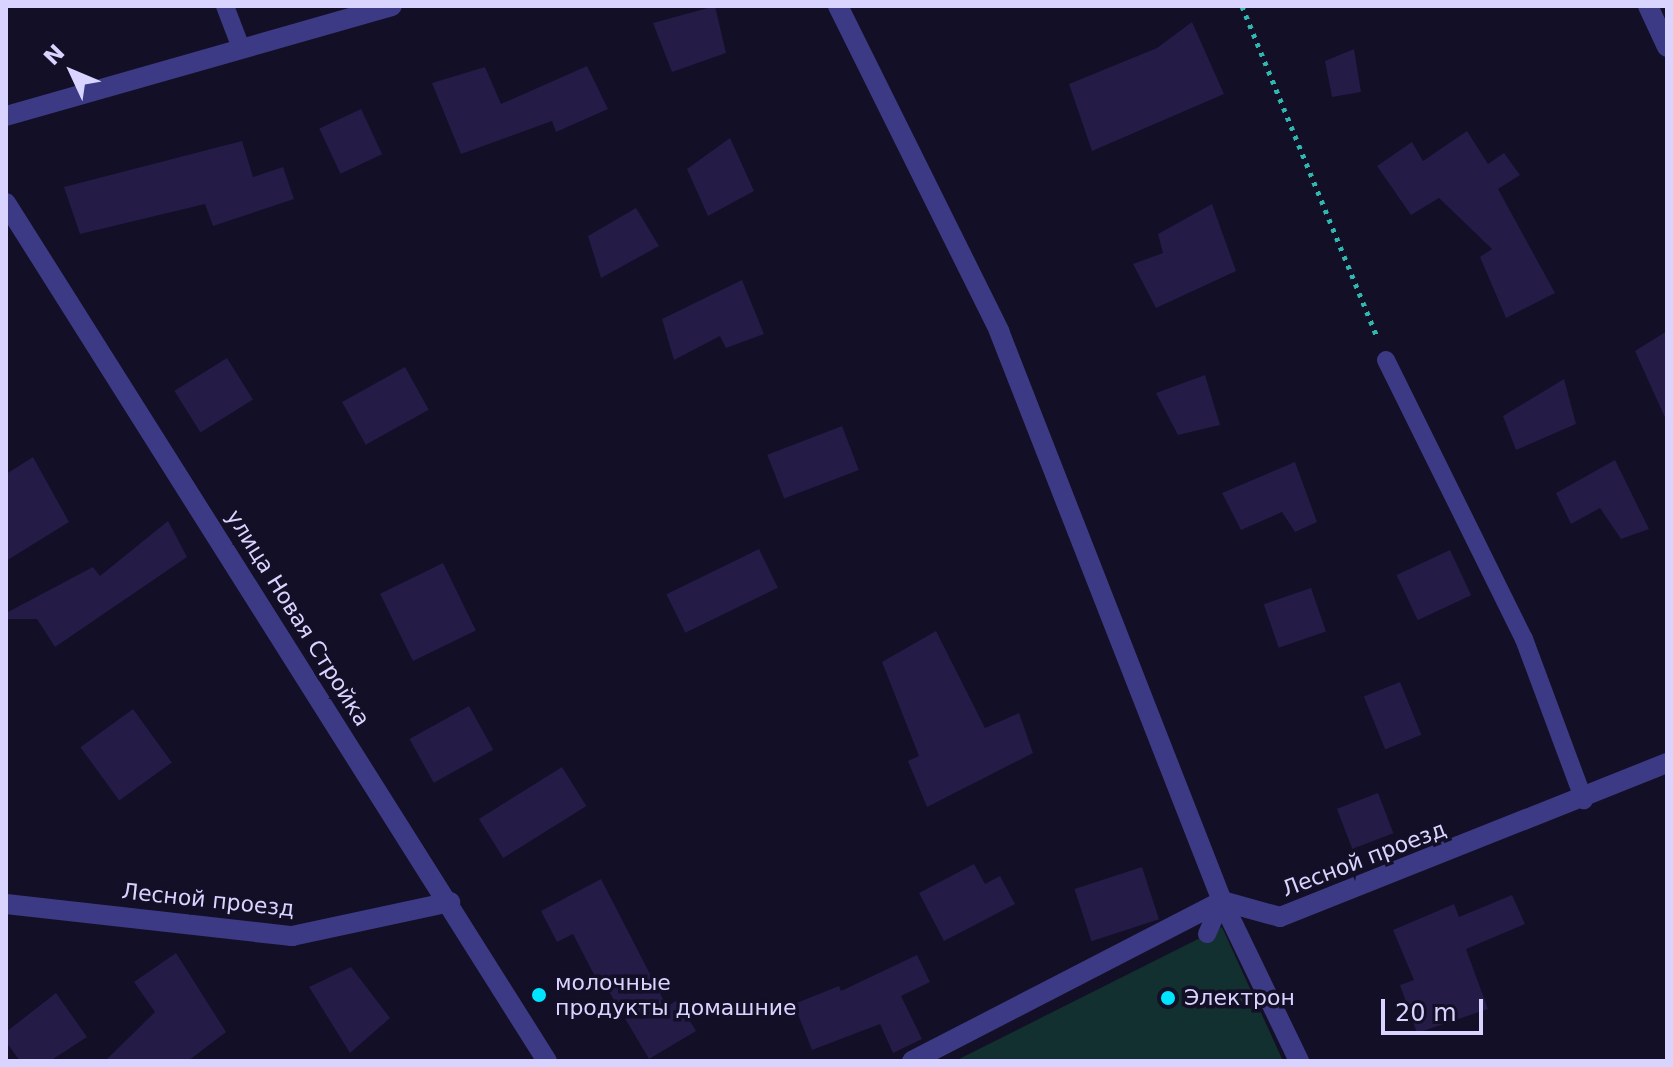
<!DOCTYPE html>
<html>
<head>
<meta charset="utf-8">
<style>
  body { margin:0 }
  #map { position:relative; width:1673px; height:1067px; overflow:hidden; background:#130f26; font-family:"DejaVu Sans",sans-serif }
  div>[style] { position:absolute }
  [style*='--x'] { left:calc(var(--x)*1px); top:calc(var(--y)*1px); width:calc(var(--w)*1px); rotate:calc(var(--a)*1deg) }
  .green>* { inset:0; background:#12302f }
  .building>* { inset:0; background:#241b47; transform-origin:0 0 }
  .path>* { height:5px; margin-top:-2.5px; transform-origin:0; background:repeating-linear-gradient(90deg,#2fb8b0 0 4px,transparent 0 10px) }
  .service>* { height:18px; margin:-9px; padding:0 9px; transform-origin:9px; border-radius:9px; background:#3d3a85 }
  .minor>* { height:20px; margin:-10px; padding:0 10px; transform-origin:10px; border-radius:10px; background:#3d3a85 }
  .dots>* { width:22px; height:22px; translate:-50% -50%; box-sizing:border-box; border:4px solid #130f26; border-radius:50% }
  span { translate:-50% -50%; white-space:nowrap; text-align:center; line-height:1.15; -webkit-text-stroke:7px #130f26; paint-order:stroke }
  .street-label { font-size:22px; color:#d9d4ff }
  .poi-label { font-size:22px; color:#d9d4ff }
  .left { translate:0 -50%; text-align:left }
  .frame { position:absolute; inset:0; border:8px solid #d9d4ff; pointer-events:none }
  .north { position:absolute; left:32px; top:32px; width:80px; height:80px; -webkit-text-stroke:6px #130f26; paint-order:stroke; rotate:314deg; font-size:22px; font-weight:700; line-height:32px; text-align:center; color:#d9d4ff }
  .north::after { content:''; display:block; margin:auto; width:28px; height:36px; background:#d9d4ff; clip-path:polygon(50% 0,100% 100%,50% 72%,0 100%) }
  .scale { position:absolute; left:1381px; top:999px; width:102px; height:36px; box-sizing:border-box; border:4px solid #d9d4ff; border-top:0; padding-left:10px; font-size:24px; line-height:28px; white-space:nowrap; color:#d9d4ff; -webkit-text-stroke:6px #130f26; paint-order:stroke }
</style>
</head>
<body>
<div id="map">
  <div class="green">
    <div style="clip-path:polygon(1222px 927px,1283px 1061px,955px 1061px)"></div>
  </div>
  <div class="building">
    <div style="clip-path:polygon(715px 6px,726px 53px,672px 72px,653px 23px)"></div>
    <div style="clip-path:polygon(1192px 22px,1224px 94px,1092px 151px,1069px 84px,1157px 48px)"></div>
    <div style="clip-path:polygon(1354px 49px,1361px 92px,1332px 97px,1325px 61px)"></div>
    <div style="clip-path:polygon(587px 66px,608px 109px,556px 132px,552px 121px,461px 154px,432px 83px,485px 67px,501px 104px)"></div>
    <div style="left:361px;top:109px;width:50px;height:46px;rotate:65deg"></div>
    <div style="clip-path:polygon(1467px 131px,1488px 164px,1504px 153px,1520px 175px,1498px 189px,1555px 293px,1506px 318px,1480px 257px,1492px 249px,1439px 198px,1411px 215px,1377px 166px,1412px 142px,1423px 161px)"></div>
    <div style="clip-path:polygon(730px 138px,754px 191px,708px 216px,687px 169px)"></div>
    <div style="clip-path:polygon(242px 141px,253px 177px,283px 167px,294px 199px,213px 226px,205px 204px,80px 234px,64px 187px)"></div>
    <div style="clip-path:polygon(1212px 204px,1236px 271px,1156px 308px,1133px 264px,1163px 253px,1158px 234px)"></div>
    <div style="clip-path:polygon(636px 208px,659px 246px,601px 278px,588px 236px)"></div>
    <div style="clip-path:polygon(742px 280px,764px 334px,726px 348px,720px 336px,674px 360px,662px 319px)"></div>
    <div style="clip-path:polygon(1667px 331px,1667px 422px,1635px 351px)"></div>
    <div style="left:227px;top:358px;width:49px;height:62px;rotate:58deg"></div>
    <div style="left:405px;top:367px;width:49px;height:72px;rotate:61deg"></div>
    <div style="clip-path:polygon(1205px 375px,1220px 425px,1178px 435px,1156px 393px)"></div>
    <div style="clip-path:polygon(1564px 379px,1576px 424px,1516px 450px,1503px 416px)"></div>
    <div style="left:842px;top:426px;width:47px;height:80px;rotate:69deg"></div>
    <div style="clip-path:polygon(33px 457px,69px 522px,6px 561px,6px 474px)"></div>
    <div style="clip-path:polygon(1615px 460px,1649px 529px,1621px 539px,1600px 508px,1571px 524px,1556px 493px)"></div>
    <div style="clip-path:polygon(1295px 462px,1317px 522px,1295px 532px,1282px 512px,1241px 530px,1222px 493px)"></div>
    <div style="clip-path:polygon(168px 521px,187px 557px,55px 647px,37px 619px,6px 619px,6px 613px,93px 567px,100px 576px)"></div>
    <div style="left:759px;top:549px;width:43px;height:103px;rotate:64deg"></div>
    <div style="left:1450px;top:550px;width:50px;height:59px;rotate:65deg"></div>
    <div style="left:443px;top:563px;width:75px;height:70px;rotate:64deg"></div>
    <div style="left:1311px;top:588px;width:46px;height:50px;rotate:71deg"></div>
    <div style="clip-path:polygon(936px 631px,985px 728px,1019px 713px,1033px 753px,927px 807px,908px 761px,919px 756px,882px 662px)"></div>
    <div style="left:1400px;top:682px;width:57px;height:39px;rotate:68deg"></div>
    <div style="left:469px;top:706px;width:50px;height:68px;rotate:61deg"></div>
    <div style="left:133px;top:709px;width:66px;height:65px;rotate:54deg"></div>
    <div style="left:562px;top:767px;width:46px;height:98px;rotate:58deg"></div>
    <div style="left:1378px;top:793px;width:43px;height:44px;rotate:69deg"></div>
    <div style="clip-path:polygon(974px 864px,985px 884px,1000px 876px,1015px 904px,944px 941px,919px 893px)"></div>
    <div style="left:1142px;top:867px;width:55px;height:71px;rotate:72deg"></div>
    <div style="clip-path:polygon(601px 879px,667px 1007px,677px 1000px,696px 1031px,649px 1059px,607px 988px,602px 990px,573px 934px,557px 942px,541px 911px)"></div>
    <div style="clip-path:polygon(1512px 895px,1525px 924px,1466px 949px,1488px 1009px,1417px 1033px,1400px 985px,1414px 980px,1393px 930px,1454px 904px,1459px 917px)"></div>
    <div style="clip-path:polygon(176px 953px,226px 1032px,188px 1061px,105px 1061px,155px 1012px,134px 982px)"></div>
    <div style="clip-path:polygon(917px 955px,930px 982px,901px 996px,922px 1039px,893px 1053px,880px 1024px,812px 1050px,794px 1004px,839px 986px,841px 991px)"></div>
    <div style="clip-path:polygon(351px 967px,390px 1018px,350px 1053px,309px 987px)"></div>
    <div style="clip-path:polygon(56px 993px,87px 1037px,50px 1061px,20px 1061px,6px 1042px,6px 1032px)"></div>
  </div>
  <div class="path">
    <div style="--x:1242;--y:6;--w:357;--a:67.8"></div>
  </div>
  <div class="service">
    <div style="--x:225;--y:6;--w:45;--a:69.1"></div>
    <div style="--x:1386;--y:360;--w:311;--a:63.7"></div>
    <div style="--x:1524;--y:639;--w:172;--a:69.6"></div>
    <div style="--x:1207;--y:934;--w:36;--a:-66"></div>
  </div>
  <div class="minor">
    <div style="--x:838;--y:6;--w:363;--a:63.6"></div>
    <div style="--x:999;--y:331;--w:612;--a:68.63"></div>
    <div style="--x:1222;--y:901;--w:178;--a:64.3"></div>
    <div style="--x:1648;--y:6;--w:45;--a:65.1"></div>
    <div style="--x:6;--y:116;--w:401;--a:-15.9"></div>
    <div style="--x:6;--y:203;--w:1014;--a:57.77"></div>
    <div style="--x:6;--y:904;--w:288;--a:6.4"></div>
    <div style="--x:292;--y:936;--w:162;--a:-12.1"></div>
    <div style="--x:912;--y:1061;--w:349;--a:-27.3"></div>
    <div style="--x:1222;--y:901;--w:60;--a:15.4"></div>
    <div style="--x:1280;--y:917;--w:417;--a:-21.7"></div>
  </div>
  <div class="dots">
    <div style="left:539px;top:995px;background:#00e5ff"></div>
    <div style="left:1168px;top:998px;background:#00e5ff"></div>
  </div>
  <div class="street-label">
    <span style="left:298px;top:618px;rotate:58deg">улица Новая Стройка</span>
    <span style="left:1364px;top:859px;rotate:-21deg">Лесной проезд</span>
    <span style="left:208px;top:900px;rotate:6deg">Лесной проезд</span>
  </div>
  <div class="poi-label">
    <span class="left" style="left:555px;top:995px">молочные<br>продукты домашние</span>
    <span class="left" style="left:1184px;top:998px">Электрон</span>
  </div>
  <div class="frame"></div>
  <div class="north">N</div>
  <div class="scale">20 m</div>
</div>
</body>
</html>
